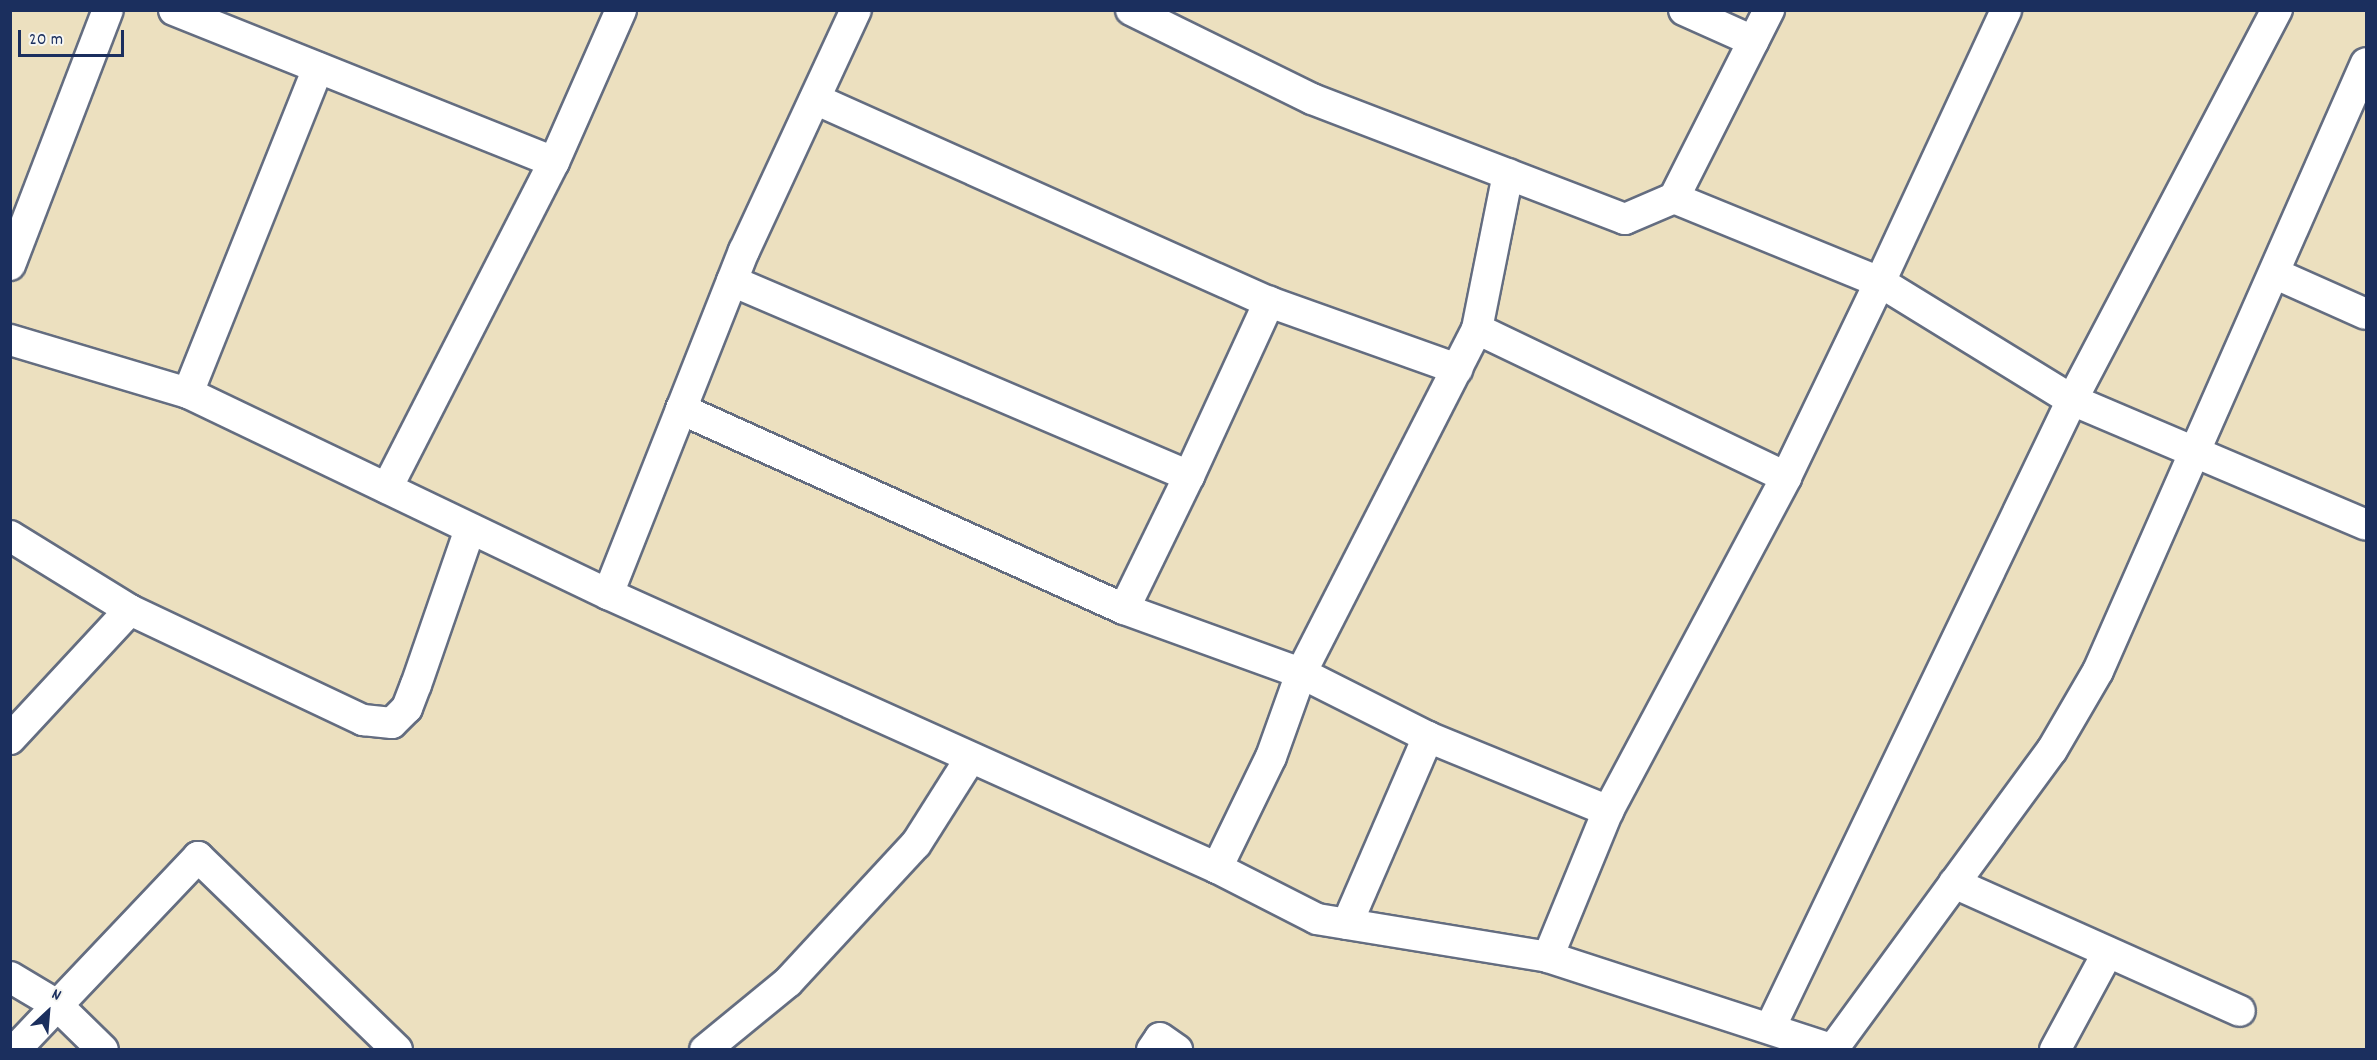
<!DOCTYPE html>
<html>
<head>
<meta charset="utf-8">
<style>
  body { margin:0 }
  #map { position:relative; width:2377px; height:1060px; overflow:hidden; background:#ece0bf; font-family:Dekko,sans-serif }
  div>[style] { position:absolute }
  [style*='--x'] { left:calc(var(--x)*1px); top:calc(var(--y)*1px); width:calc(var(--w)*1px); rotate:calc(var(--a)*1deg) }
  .roads { filter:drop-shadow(2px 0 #646d80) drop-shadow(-2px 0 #646d80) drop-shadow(0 2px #646d80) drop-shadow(0 -2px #646d80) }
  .street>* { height:30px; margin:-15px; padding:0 15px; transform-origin:15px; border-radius:15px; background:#fff }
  span { translate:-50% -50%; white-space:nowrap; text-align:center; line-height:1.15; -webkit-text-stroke:4.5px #f6f6f2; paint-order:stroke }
  .frame { position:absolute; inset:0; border:12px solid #1b2f5e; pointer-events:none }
  .north { position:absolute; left:18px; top:982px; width:60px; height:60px; -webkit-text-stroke:4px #f6f6f2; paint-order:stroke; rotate:26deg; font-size:16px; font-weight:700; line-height:24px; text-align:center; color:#1b2f5e }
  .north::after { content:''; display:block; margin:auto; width:21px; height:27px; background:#1b2f5e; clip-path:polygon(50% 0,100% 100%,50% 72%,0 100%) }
  .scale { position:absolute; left:18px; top:30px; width:106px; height:27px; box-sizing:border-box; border:3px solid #1b2f5e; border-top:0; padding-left:8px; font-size:18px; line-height:21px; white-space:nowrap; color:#1b2f5e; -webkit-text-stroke:4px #f6f6f2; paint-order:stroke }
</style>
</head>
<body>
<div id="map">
  <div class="roads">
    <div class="street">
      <div style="--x:174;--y:10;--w:409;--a:21.8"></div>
      <div style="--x:554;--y:162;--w:166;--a:-66.2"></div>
      <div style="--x:1131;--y:10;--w:202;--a:26.2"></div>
      <div style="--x:1312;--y:99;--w:335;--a:21"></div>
      <div style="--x:1625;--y:219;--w:53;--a:-23.2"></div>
      <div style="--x:1674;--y:198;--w:211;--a:-63.2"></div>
      <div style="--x:1684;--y:10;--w:76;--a:24.2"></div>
      <div style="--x:815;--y:99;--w:497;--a:24.1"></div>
      <div style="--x:1269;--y:302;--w:200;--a:19.6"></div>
      <div style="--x:1674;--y:198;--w:222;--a:22.2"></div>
      <div style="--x:1880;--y:282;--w:300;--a:-65.1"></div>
      <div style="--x:10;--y:265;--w:273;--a:-69"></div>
      <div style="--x:2276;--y:274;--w:98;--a:24"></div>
      <div style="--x:732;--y:281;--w:497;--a:23.1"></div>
      <div style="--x:1189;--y:476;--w:148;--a:116"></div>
      <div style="--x:1477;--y:329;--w:343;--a:25.6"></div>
      <div style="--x:1786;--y:477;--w:216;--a:-64.3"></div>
      <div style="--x:1880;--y:282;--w:225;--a:31.6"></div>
      <div style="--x:2072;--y:400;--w:319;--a:23"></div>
      <div style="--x:10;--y:340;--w:186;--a:16.6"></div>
      <div style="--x:188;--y:393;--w:466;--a:25.6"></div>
      <div style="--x:608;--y:594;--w:369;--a:-68.4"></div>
      <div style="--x:744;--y:251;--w:266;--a:-65.1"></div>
      <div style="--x:188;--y:393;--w:350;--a:-68.2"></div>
      <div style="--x:681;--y:409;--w:486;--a:24.3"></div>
      <div style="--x:1124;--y:609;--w:188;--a:19.9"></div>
      <div style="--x:1301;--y:673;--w:386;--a:-62.9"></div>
      <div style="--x:1477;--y:329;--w:158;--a:-78.7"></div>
      <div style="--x:1189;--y:476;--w:192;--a:-65.3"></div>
      <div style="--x:387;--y:488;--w:366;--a:-62.9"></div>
      <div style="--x:10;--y:536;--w:141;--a:31.7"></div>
      <div style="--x:608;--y:594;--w:668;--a:24.22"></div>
      <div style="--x:1217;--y:868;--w:112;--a:27"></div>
      <div style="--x:1317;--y:919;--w:234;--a:9.3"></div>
      <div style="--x:1548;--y:957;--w:158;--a:-67.7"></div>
      <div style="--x:1608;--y:811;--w:378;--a:-61.9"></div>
      <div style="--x:10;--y:739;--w:176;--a:-47.1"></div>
      <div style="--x:130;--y:610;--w:258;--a:25.3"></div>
      <div style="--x:363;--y:720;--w:29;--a:6"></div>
      <div style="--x:392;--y:723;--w:21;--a:-45"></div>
      <div style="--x:407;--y:708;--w:25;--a:-69"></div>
      <div style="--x:416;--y:685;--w:165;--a:-70.9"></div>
      <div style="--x:1217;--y:868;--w:123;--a:-64.1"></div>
      <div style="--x:1271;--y:757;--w:89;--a:-70.3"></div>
      <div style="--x:1301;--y:673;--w:142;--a:26.7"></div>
      <div style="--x:1954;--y:883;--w:313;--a:24.1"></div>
      <div style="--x:1347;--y:924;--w:204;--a:-66.6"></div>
      <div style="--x:1428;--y:737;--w:195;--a:22.3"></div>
      <div style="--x:1548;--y:957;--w:302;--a:18"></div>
      <div style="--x:10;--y:977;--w:55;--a:30.8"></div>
      <div style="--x:57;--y:1005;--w:64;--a:44.4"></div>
      <div style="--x:1770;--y:1028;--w:697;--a:-64.32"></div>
      <div style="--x:2072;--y:400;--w:441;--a:-62.3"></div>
      <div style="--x:1833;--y:1049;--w:371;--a:-53.8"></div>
      <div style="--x:2052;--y:750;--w:91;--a:-59.8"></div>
      <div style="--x:2098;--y:671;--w:664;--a:-66.21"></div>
      <div style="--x:15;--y:1050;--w:266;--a:-46.5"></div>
      <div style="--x:198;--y:857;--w:277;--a:44.1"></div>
      <div style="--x:705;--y:1050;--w:107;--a:-39.3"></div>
      <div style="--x:788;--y:982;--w:188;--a:-47.2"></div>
      <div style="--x:916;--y:844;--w:101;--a:-57.6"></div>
      <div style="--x:1152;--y:1050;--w:14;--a:-56"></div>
      <div style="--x:1160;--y:1038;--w:21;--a:35"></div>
      <div style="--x:2055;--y:1050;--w:111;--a:-61.6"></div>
    </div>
  </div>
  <div class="frame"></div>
  <div class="north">N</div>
  <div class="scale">20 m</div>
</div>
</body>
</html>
